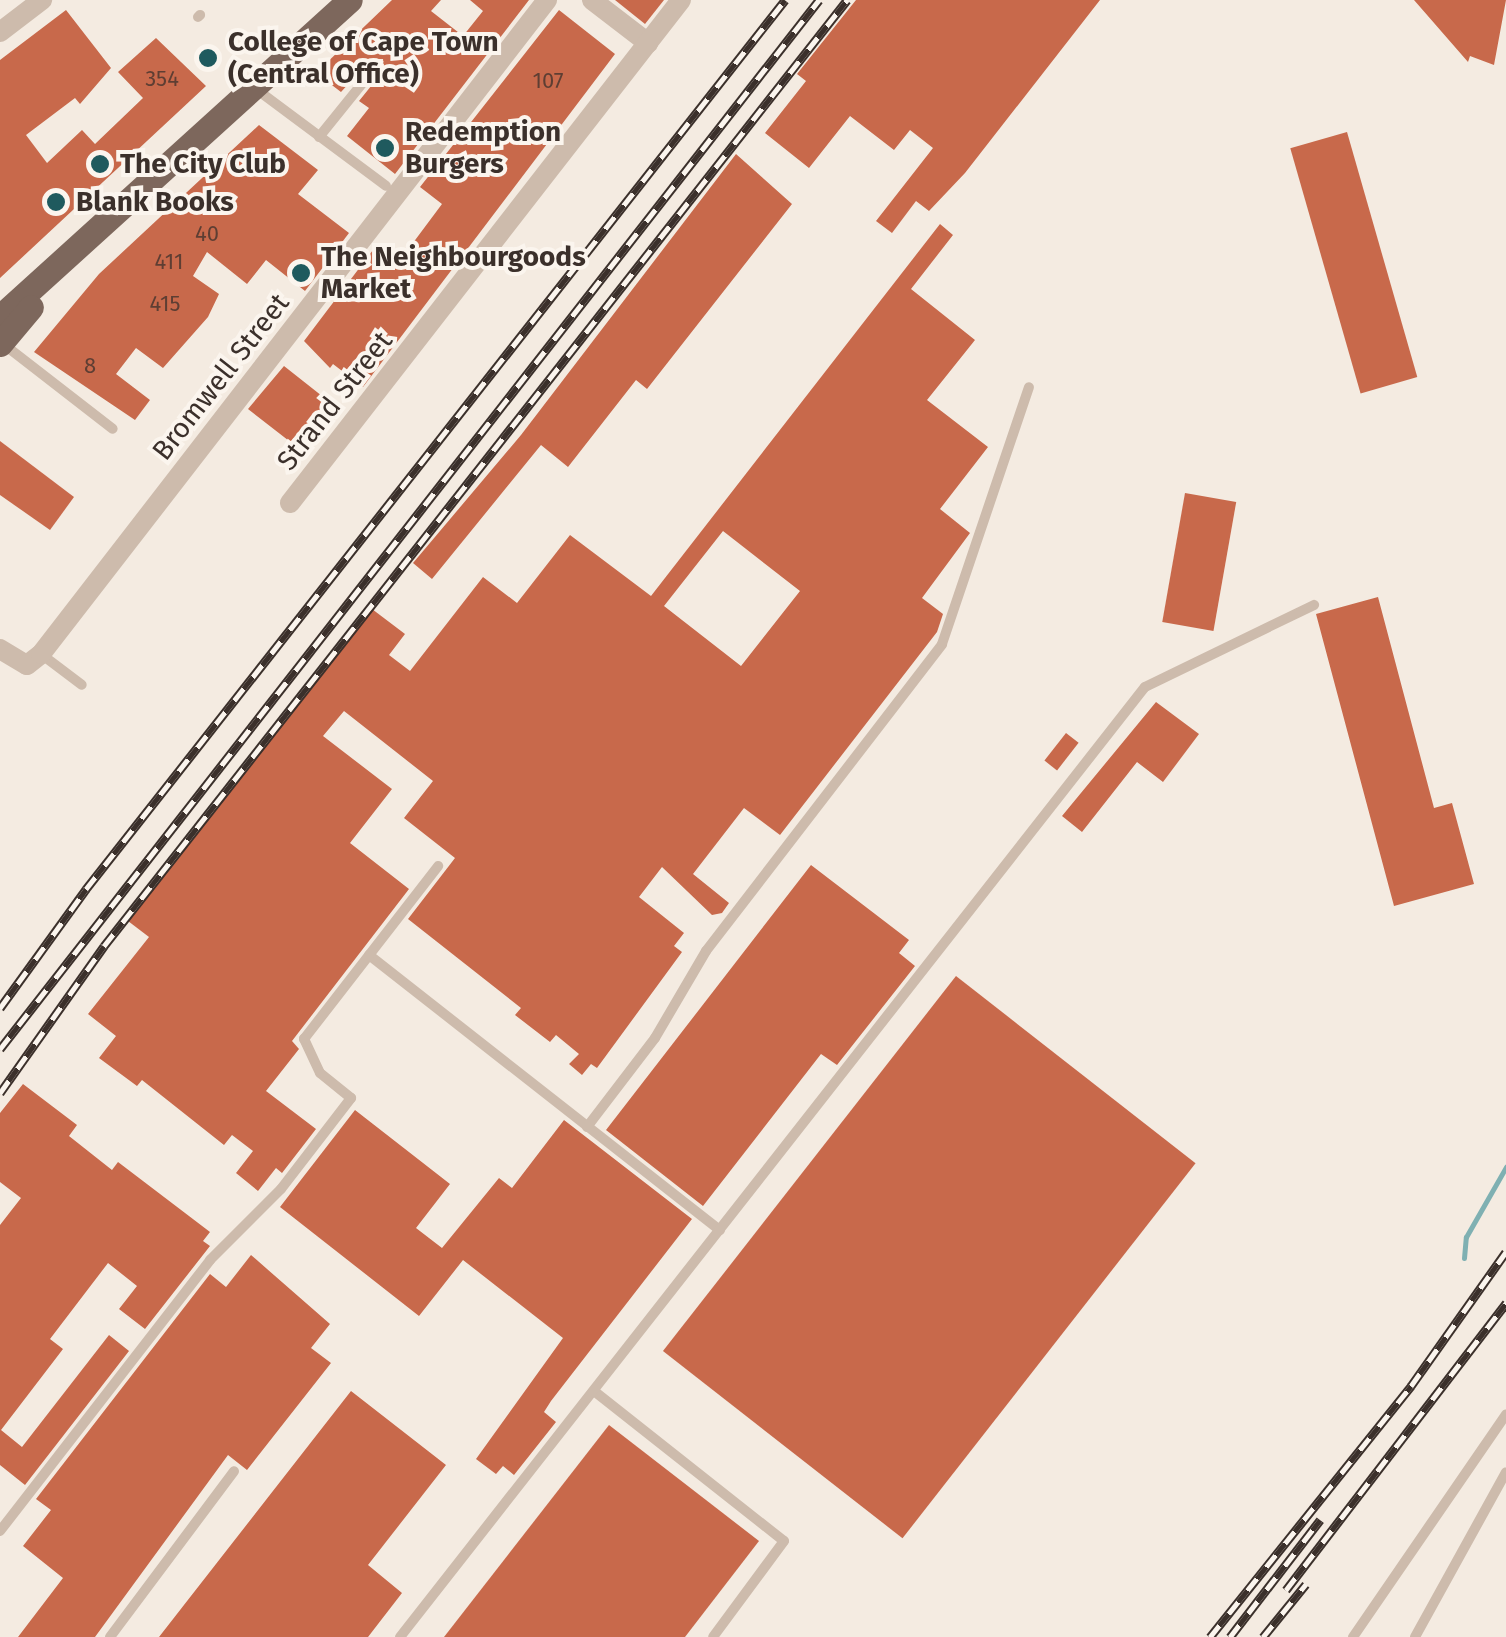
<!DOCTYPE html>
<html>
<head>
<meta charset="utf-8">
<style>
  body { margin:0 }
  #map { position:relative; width:1506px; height:1637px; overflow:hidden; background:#f4ebe1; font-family:"Fira Sans",sans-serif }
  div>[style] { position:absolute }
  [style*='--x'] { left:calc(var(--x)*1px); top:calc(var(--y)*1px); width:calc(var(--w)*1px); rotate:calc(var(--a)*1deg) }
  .stream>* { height:5px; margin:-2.5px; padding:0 2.5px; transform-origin:2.5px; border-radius:2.5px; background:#7fb0b2 }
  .building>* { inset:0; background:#c8694b; transform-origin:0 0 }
  .service>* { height:10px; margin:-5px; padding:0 5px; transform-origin:5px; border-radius:5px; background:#cdbbac }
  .minor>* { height:20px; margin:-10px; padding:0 10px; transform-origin:10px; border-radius:10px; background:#cdbbac }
  .primary>* { height:25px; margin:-12.5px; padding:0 12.5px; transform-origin:12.5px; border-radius:12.5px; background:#7d675c }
  .rail>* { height:9px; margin-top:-4.5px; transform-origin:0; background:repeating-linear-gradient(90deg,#fbf5ee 0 15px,#3b302b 0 30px); box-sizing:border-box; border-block:2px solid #3b302b }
  .dots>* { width:28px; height:28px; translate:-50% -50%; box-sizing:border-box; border:5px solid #fbf5ee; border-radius:50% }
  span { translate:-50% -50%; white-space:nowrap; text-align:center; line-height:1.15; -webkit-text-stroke:8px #fbf5ee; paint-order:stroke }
  .number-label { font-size:22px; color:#5e3e33 }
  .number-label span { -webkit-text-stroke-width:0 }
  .poi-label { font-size:28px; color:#3b302b; font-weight:700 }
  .left { translate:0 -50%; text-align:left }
  .street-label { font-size:28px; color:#3b302b }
</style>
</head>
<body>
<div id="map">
  <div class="stream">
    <div style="--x:1464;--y:1258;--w:21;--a:-85"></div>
    <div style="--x:1466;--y:1237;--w:81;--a:-60.3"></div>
  </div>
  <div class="building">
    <div style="clip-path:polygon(392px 0,441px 0,431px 11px,463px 36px,483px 11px,470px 0,529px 0,395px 174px,347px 136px,369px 108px,359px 101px,384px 70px,383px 59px,371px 59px,341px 92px,316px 73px)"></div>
    <div style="clip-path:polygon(615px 0,664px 0,645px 24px)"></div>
    <div style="clip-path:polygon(856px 0,1100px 0,965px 173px,929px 211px,916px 201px,892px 233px,876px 221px,933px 148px,910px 130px,894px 150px,850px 116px,809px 168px,765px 133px,806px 81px,797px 74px)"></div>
    <div style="clip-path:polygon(1414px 0,1506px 0,1494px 65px,1470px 56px,1468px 62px)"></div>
    <div style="clip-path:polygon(66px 10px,111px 68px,80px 104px,75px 98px,26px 135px,47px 163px,82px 130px,95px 144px,143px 98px,118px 72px,156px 38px,206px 86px,0 278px,0 60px)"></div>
    <div style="clip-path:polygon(559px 10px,615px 54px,363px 387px,333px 364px,330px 368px,304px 341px,376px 246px,398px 263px,442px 204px,420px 187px)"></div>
    <div style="clip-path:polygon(259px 125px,318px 170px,298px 194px,349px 233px,305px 291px,266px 260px,247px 284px,207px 252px,193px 276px,219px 294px,208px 317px,163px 368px,136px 348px,116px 374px,150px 400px,135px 420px,34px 352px,99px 274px)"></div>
    <div style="left:1347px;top:132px;width:255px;height:59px;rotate:74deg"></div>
    <div style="clip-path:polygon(736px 154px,792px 204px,647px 389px,636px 380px,568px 467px,541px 445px,432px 579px,413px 563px,521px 435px)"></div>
    <div style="clip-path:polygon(evenodd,940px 224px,953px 235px,911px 289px,975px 340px,927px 400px,988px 447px,940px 509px,970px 533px,922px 598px,943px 614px,937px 632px,780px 835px,744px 808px,693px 874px,729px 903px,722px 913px,712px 915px,662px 867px,639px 897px,684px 933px,674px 946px,682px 952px,597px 1068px,591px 1064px,582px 1075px,569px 1064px,579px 1054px,556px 1035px,550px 1042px,515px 1015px,521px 1008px,408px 919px,455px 858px,404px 818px,433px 781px,344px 711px,323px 736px,392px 789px,350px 843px,409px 889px,292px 1041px,299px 1049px,266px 1091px,316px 1129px,282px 1173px,276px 1168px,258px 1191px,236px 1173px,253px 1151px,232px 1135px,224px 1145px,142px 1080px,137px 1086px,99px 1058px,116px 1036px,88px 1014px,149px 937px,128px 921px,372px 609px,405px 634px,389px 655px,410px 671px,483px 577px,517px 603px,570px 535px,651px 596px,940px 224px,723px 531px,800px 591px,741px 666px,664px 606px,723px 531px)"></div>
    <div style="clip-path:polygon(284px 366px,341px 411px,324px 433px,309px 422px,293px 444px,248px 409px)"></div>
    <div style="clip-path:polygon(0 441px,74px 497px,50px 530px,0 495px)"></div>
    <div style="left:1185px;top:493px;width:52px;height:131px;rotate:10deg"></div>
    <div style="clip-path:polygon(1378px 597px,1434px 808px,1452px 803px,1474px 884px,1394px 906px,1316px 614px)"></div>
    <div style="clip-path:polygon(1156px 702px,1199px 734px,1163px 782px,1137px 762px,1082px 832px,1062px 816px)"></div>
    <div style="left:1066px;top:733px;width:16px;height:35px;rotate:38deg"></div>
    <div style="clip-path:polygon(811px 865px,909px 940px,899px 953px,915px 966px,837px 1065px,821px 1054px,703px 1206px,606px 1130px)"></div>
    <div style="left:956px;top:976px;width:304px;height:476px;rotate:38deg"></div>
    <div style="clip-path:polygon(23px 1084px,77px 1125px,69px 1136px,112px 1170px,118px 1162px,210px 1232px,203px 1241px,210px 1246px,145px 1329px,119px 1309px,137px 1286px,108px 1263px,50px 1339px,63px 1349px,1px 1430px,22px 1447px,109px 1335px,129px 1351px,25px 1485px,0 1465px,0 1225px,21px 1198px,0 1182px,0 1113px)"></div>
    <div style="clip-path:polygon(355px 1110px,450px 1184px,416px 1228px,442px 1248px,499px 1178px,512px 1188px,564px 1120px,692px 1219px,551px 1401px,544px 1412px,556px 1422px,514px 1475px,503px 1466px,496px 1474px,476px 1459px,563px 1338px,463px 1260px,419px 1316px,280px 1207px)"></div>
    <div style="clip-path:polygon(251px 1255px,330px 1324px,311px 1348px,331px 1363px,247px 1470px,228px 1455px,95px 1637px,18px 1637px,63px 1578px,23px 1546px,51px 1510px,36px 1499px,210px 1274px,226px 1287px)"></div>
    <div style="clip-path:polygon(351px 1391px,446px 1465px,368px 1565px,402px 1593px,368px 1637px,159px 1637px)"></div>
    <div style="clip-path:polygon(609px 1425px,759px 1541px,685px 1637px,444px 1637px)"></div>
  </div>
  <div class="service">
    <div style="--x:198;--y:17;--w:3;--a:-45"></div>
    <div style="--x:256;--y:89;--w:162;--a:36.7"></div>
    <div style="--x:319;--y:137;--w:92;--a:-51.1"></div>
    <div style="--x:2;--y:343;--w:140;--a:37.8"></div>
    <div style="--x:41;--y:654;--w:51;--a:37.1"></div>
    <div style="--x:369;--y:955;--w:446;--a:38.1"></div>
    <div style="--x:587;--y:1127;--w:112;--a:-52.6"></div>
    <div style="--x:655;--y:1038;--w:101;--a:-59.6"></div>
    <div style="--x:706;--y:951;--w:387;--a:-52.4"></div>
    <div style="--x:942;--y:644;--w:271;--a:-71.3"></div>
    <div style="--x:594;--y:1391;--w:242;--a:38.3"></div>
    <div style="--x:784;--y:1541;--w:119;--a:126.5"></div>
    <div style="--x:0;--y:1531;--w:343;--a:-52.2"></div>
    <div style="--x:210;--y:1260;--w:100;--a:-45"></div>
    <div style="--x:281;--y:1189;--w:115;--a:-52.4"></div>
    <div style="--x:351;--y:1098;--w:40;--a:-141"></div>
    <div style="--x:320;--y:1073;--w:38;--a:-115"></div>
    <div style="--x:304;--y:1039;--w:219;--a:-52.2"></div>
    <div style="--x:110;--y:1637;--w:207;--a:-53.2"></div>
    <div style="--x:400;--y:1637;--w:1207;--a:-51.9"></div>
    <div style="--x:1145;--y:687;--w:188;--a:-25.9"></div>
    <div style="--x:1353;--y:1637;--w:270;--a:-55.5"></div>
    <div style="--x:1415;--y:1637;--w:188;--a:-61.1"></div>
  </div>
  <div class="minor">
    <div style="--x:592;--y:0;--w:71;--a:37.5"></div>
    <div style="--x:0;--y:32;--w:53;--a:-37.3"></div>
    <div style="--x:290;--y:503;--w:637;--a:-52.14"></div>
    <div style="--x:0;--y:649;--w:31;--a:31"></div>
    <div style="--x:27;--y:665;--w:18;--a:-38"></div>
    <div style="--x:41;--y:654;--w:827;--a:-52.27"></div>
  </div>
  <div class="primary">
    <div style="--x:0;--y:317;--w:472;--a:-42.2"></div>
    <div style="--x:0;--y:344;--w:48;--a:-50"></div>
  </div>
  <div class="rail">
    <div style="--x:0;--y:1008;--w:147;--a:-54.1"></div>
    <div style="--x:86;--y:889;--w:1131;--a:-51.82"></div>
    <div style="--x:0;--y:1049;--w:1331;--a:-52.02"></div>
    <div style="--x:0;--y:1093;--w:180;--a:-54.7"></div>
    <div style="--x:104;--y:946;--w:1203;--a:-51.85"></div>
    <div style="--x:1286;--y:1590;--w:362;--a:-52.5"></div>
    <div style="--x:1210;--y:1637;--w:322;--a:-51.3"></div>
    <div style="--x:1411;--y:1386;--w:164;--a:-54.7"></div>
    <div style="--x:1230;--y:1637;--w:148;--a:-52.4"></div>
    <div style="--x:1263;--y:1637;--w:68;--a:-50.9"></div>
  </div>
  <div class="dots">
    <div style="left:208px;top:58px;background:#1f5a5e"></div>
    <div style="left:385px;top:148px;background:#1f5a5e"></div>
    <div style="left:100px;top:164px;background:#1f5a5e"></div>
    <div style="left:56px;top:202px;background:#1f5a5e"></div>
    <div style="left:301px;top:273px;background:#1f5a5e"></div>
  </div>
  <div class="number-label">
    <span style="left:162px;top:79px">354</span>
    <span style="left:548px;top:81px">107</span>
    <span style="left:207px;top:234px">40</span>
    <span style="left:169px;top:262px">411</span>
    <span style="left:165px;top:304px">415</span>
    <span style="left:90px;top:366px">8</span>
  </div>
  <div class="poi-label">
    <span class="left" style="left:228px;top:58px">College of Cape Town<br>(Central Office)</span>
    <span class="left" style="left:405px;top:148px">Redemption<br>Burgers</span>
    <span class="left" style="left:120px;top:164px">The City Club</span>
    <span class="left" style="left:76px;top:202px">Blank Books</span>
    <span class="left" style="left:321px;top:273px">The Neighbourgoods<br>Market</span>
  </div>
  <div class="street-label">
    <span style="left:221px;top:377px;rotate:-52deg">Bromwell Street</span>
    <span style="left:335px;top:401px;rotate:-52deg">Strand Street</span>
  </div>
</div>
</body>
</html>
